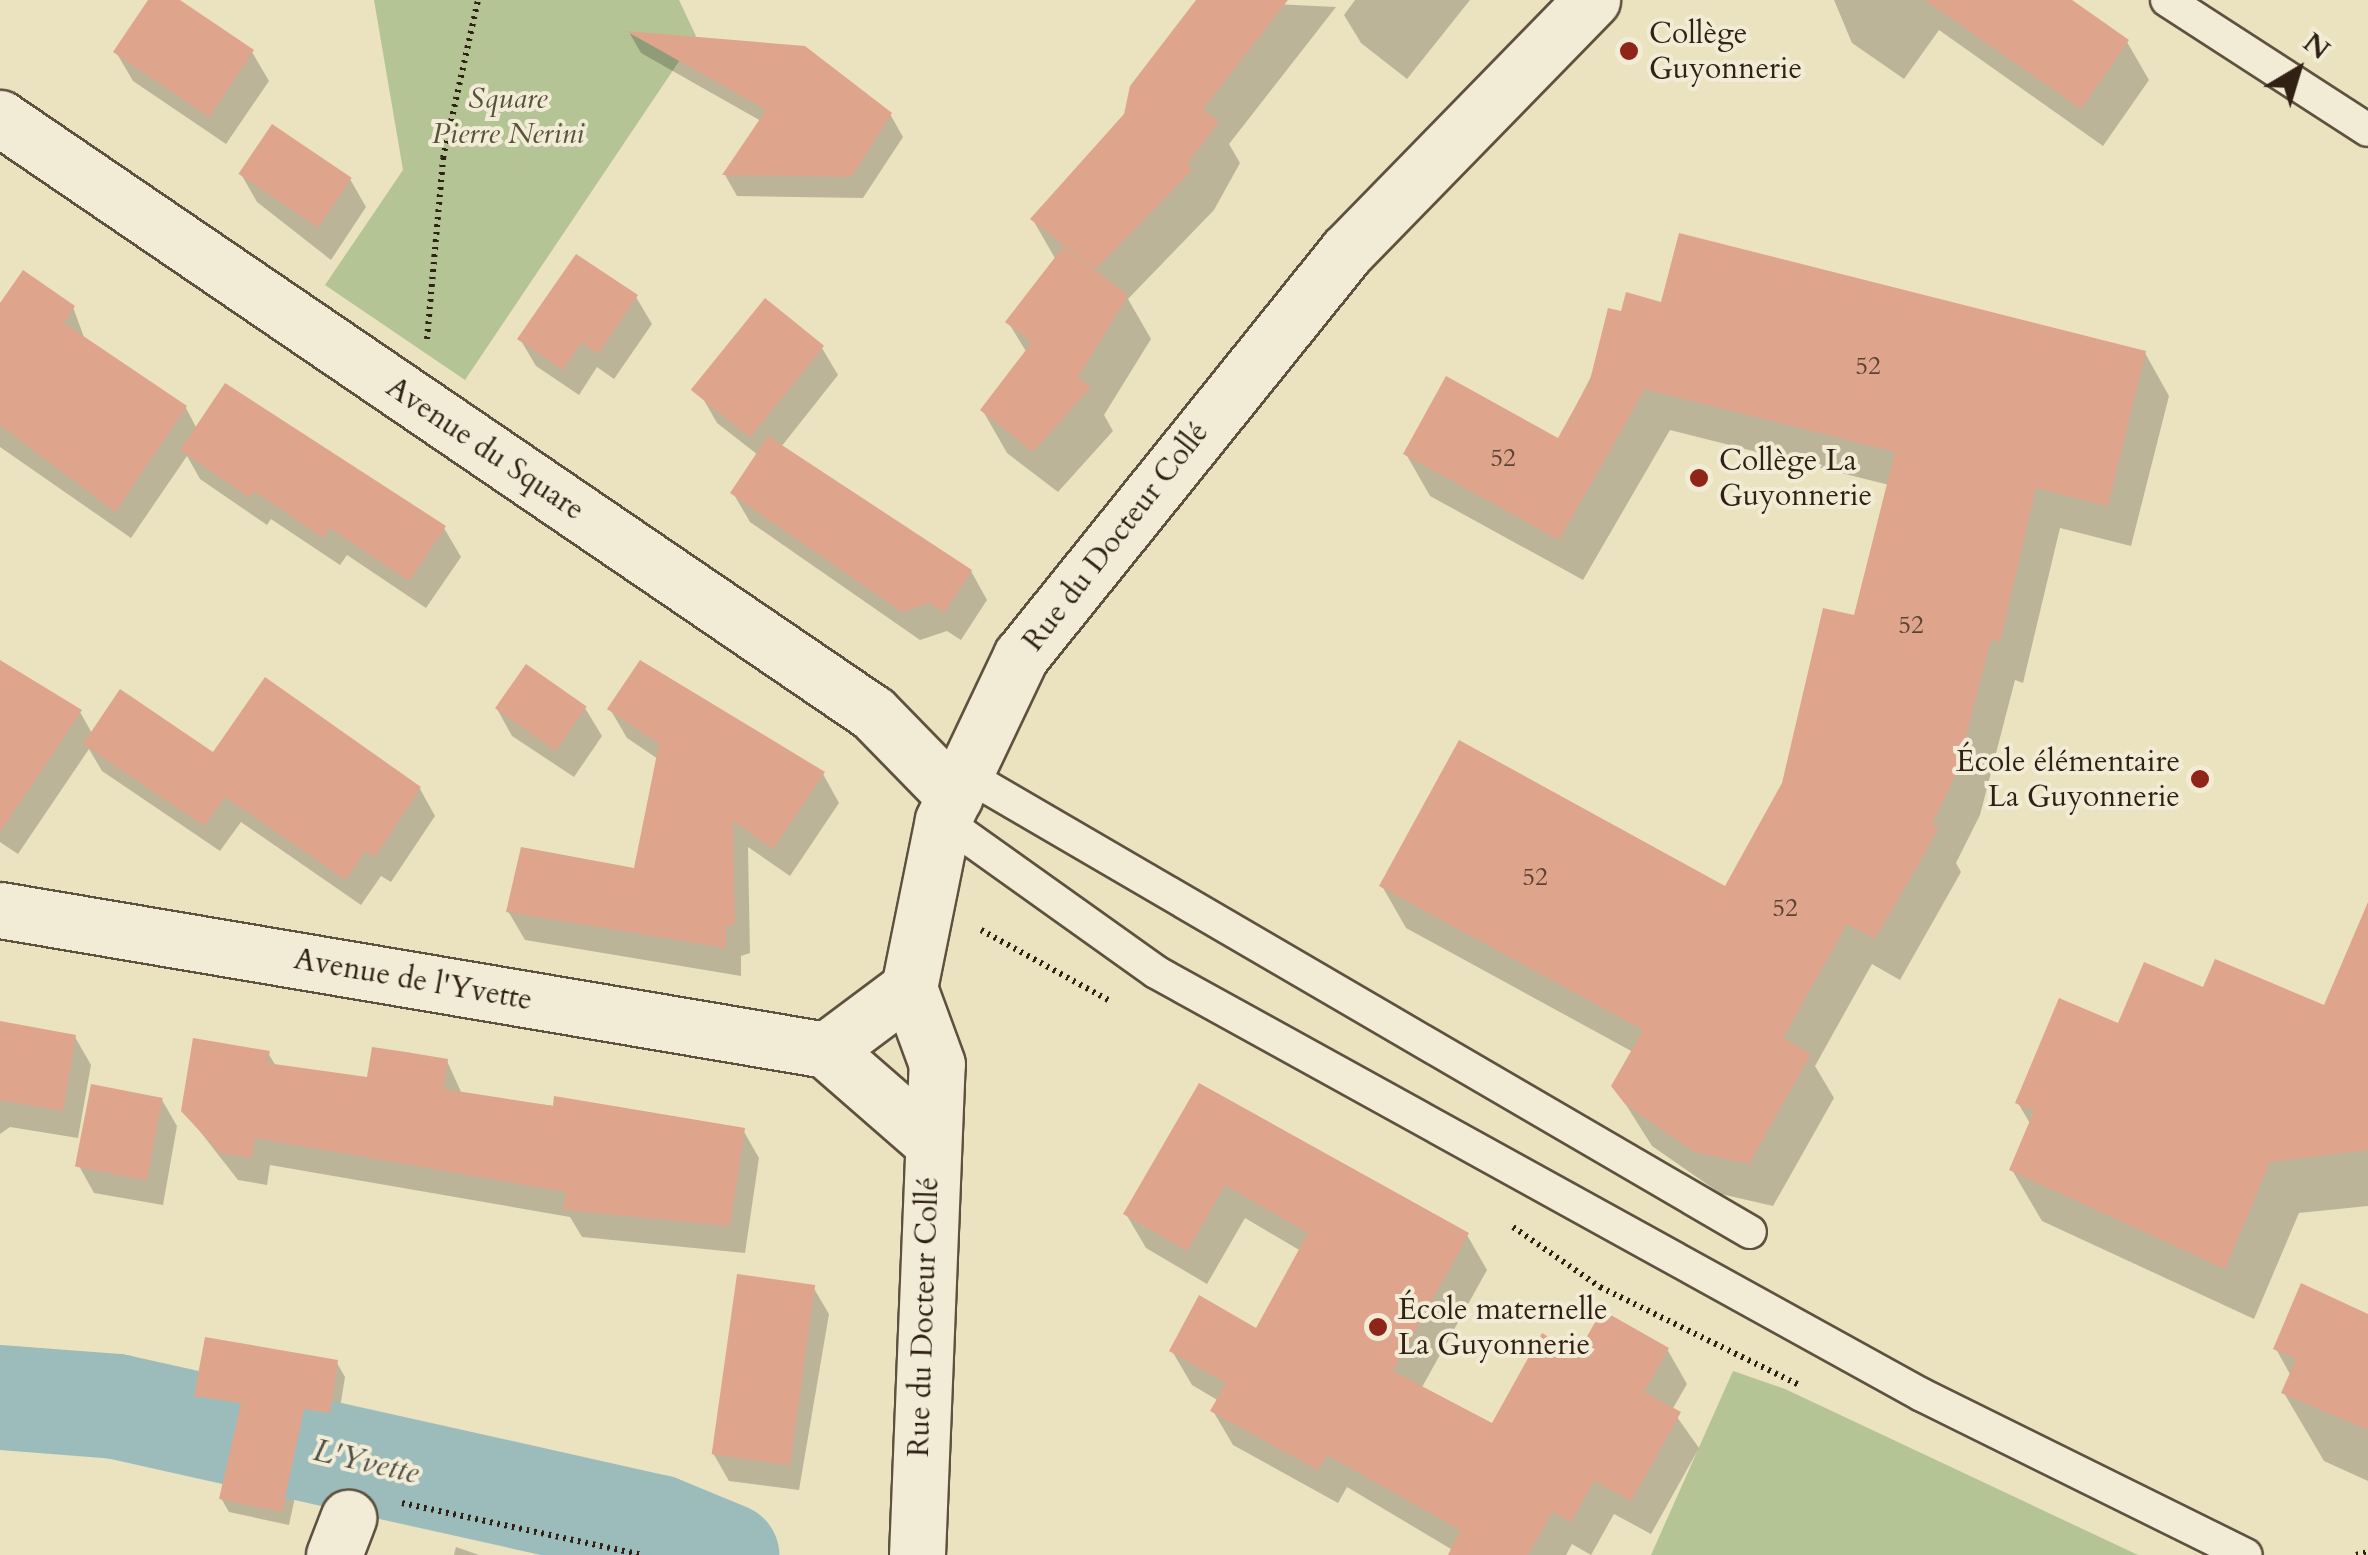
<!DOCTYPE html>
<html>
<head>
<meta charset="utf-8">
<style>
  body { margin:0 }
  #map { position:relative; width:2368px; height:1555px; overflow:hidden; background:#ebe2c0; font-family:Cardo,serif }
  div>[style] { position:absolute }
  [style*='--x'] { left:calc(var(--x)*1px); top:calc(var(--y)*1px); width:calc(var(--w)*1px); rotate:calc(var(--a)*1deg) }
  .green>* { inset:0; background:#b4c495 }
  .shadow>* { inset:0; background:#0003 }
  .river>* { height:105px; margin:-52.5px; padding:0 52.5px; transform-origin:52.5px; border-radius:52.5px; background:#9bbcbb }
  .building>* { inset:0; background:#dfa48c; transform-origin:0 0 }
  .path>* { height:6px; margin-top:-3px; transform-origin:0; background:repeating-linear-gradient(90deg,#302114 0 2.5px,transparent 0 7.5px) }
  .roads { filter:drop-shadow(2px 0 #5f513f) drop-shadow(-2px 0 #5f513f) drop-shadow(0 2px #5f513f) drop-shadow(0 -2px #5f513f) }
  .service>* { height:32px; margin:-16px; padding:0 16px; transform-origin:16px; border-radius:16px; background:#f2ecd6 }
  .minor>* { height:55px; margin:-27.5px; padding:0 27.5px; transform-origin:27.5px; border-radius:27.5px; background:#f2ecd6 }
  .tertiary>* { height:55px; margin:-27.5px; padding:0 27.5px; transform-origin:27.5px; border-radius:27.5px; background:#f2ecd6 }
  .dots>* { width:28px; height:28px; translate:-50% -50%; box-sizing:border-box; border:5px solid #f2ecd6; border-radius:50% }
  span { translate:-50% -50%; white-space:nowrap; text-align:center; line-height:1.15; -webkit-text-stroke:8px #f2ecd6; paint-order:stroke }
  .number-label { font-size:25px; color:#5c4232 }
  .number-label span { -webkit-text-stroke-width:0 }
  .poi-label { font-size:30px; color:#302114 }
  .left { translate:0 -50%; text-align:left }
  .right { translate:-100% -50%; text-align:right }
  .park-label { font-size:30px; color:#58523b; font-style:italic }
  .street-label { font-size:30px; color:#302114 }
  .water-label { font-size:32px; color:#505046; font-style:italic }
  .north { position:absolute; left:2248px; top:20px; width:100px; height:100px; -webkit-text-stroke:8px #f2ecd6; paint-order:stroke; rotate:38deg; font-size:28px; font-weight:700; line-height:40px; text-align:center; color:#302114 }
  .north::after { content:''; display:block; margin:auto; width:35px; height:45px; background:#302114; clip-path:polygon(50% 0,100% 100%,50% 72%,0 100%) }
</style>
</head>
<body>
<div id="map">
  <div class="green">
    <div style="clip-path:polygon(374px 0,679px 0,696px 36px,465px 380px,325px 285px,403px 170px)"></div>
    <div style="clip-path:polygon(1733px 1371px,1785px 1389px,2138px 1555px,1651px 1555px)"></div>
  </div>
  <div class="shadow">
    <div style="clip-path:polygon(151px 0,175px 0,252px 52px,269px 81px,226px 144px,133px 81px,116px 52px)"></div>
    <div style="clip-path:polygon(1199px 0,1336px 7px,1229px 144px,1240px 163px,1214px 210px,1128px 299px,1151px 339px,1104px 415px,1113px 431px,1058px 492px,1007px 453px,983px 411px,1027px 353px,1008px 322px,1056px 260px,1033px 220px,1127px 115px)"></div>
    <div style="clip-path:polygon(1355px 0,1470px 0,1407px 79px,1361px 43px,1344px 15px)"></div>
    <div style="clip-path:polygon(1834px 0,2067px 0,2127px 42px,2149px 80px,2103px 146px,1939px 30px,1904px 79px,1852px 43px)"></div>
    <div style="clip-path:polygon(630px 34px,804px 49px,890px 114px,903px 137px,863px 198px,737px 196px,725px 175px,761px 121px,641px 53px)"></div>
    <div style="clip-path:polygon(241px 174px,350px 179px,366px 207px,331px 260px,257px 202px)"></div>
    <div style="clip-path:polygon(636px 297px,652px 324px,614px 379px,597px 367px,579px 395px,536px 366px,520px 339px)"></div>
    <div style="clip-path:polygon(1663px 305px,2145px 353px,2169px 396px,2131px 546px,2060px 528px,2023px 683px,2015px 680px,1980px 815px,1956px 863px,1961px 872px,1900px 980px,1872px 964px,1815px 1066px,1834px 1098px,1773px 1206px,1721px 1194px,1652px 1146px,1614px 1086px,1633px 1052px,1406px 928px,1382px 886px,1726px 890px,1784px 784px,1856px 619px,1889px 485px,1670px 430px,1583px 580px,1430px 496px,1406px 454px,1558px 441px,1623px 314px)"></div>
    <div style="clip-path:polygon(73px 307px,85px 340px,186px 408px,197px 429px,444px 528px,461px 557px,426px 608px,347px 555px,340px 565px,271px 519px,267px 525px,200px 479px,187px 456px,131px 538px,0 447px,0 308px)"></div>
    <div style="clip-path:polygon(822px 348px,838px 375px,781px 447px,971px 571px,987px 600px,961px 640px,947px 631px,920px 640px,750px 522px,733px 493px,758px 455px,717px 423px,701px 395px)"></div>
    <div style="clip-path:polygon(0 663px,80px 712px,93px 735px,214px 756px,266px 680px,420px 789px,435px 816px,391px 882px,381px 876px,361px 905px,241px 822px,220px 851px,102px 771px,89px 749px,18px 854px,0 842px)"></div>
    <div style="clip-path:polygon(496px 707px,585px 708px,602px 736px,574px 777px,512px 736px)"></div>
    <div style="clip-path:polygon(610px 709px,823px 774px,839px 803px,790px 876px,748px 847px,750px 953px,741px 956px,741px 976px,525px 940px,508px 911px,636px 871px,658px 759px,627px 738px)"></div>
    <div style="clip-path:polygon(2368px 957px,2368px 1206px,2299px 1213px,2254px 1319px,2042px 1221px,2012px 1170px,2031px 1125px,2018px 1103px,2120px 1026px,2204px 990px,2325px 1009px)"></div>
    <div style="clip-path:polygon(0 1024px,75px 1037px,91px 1065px,78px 1138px,10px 1127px,0 1134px)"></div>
    <div style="clip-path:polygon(268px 1053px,276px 1066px,369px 1080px,447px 1061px,462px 1094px,743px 1130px,759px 1158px,745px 1253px,582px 1237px,570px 1217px,270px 1165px,267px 1185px,238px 1180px,184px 1111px)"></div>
    <div style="clip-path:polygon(1200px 1087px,1467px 1235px,1487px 1270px,1421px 1389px,1493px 1427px,1578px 1357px,1667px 1349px,1687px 1384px,1672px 1410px,1699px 1448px,1651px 1534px,1614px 1514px,1591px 1555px,1572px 1544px,1566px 1555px,1461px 1555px,1347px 1487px,1338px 1503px,1233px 1445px,1213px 1411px,1219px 1401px,1192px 1385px,1172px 1351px,1257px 1332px,1301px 1251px,1245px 1218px,1207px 1284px,1146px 1248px,1126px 1214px)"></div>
    <div style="clip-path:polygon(162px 1100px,177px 1126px,163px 1205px,94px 1193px,79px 1166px)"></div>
    <div style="clip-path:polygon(813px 1287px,829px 1314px,799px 1490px,729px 1481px,713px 1453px)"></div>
    <div style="clip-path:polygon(2368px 1339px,2368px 1481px,2324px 1461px,2284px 1393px,2291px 1376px,2276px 1349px)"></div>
    <div style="clip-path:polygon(337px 1363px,345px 1377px,337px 1426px,311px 1422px,289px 1525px,229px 1512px,221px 1498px,241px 1415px,205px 1409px,197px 1395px)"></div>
    <div style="clip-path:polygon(456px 1547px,479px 1555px,454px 1555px)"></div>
  </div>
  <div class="river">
    <div style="--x:0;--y:1397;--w:116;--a:4.4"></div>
    <div style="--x:116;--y:1406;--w:555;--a:12.58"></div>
    <div style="--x:658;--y:1527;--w:74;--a:22.4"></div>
  </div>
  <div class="building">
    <div style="clip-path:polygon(148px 0,180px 0,254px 50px,209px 117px,113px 52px)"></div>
    <div style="clip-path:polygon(1196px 0,1288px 0,1203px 109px,1219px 122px,1187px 164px,1193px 169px,1095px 270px,1030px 219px,1124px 114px,1130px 86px)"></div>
    <div style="clip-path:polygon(1925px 0,2072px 0,2129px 40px,2081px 109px)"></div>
    <div style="clip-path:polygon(626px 31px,805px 46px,892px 113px,851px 177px,722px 175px,766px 110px)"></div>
    <div style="left:272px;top:124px;width:96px;height:60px;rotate:34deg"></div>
    <div style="clip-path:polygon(1679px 233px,2146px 351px,2108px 506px,2036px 488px,2000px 642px,1991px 639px,1957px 772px,1932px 824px,1939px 828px,1875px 939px,1847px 924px,1783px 1038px,1811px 1054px,1749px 1164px,1694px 1152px,1625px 1104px,1611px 1086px,1643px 1030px,1379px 886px,1459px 740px,1725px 886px,1782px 783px,1823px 608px,1854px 615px,1895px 452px,1645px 389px,1559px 540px,1403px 454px,1446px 376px,1558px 438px,1590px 380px,1608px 308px,1621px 311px,1626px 292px,1661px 302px)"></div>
    <div style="clip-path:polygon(1063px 247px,1128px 295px,1078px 377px,1091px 387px,1033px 452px,980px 410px,1032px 342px,1005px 322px)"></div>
    <div style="clip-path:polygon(576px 254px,638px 295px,598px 354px,581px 342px,563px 370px,517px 339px)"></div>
    <div style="clip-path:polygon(23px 270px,75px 306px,64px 323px,187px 406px,115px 512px,0 425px,0 303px)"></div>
    <div style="left:765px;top:298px;width:76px;height:118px;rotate:39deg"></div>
    <div style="clip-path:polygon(225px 383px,446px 526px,409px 581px,330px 528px,323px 538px,254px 491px,250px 498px,180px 450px)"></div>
    <div style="clip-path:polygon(768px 436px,972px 570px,944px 613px,929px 603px,902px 612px,730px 493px)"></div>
    <div style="clip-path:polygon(0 660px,82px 710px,0 832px)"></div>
    <div style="clip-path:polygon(640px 660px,825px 772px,773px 849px,733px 821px,735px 924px,726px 927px,726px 948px,506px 912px,521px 847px,634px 868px,659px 744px,607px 709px)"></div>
    <div style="left:526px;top:664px;width:74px;height:54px;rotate:35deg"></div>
    <div style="clip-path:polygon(265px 677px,421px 787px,375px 857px,365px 851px,346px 880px,225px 797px,204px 826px,83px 744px,120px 689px,213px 752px)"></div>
    <div style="clip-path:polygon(2368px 902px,2368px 1150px,2270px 1162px,2225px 1269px,2009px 1170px,2034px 1111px,2015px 1103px,2059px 998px,2118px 1023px,2144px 962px,2203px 987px,2215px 959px,2324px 1005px)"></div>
    <div style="clip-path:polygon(0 1021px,76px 1035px,63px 1111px,0 1100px)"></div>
    <div style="clip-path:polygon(193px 1038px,270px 1051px,267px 1063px,367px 1077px,372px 1047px,406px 1052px,448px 1059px,444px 1089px,553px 1106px,554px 1096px,745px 1128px,730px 1226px,563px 1210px,566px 1192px,255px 1138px,252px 1158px,220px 1153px,181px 1111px)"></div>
    <div style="clip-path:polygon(1199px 1083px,1469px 1233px,1393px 1371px,1492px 1423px,1542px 1333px,1577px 1354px,1602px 1310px,1669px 1348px,1644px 1392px,1681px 1412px,1631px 1501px,1594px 1481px,1571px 1522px,1552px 1512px,1528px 1555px,1448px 1555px,1460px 1530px,1327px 1455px,1318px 1470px,1210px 1411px,1226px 1383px,1169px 1351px,1199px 1295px,1256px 1328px,1308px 1233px,1225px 1185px,1187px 1251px,1123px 1214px)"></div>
    <div style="left:91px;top:1084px;width:73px;height:84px;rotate:11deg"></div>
    <div style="left:737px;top:1274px;width:79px;height:182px;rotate:8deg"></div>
    <div style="clip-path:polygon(2301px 1283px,2368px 1314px,2368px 1430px,2281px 1393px,2296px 1359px,2273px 1349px)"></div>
    <div style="clip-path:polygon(205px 1337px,338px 1360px,330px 1413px,304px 1409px,282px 1512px,219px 1499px,241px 1403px,194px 1396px)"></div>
  </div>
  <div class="path">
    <div style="--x:427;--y:339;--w:182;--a:-84.9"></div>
    <div style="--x:443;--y:158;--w:162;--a:-77.5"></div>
    <div style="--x:981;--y:930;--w:147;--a:28.8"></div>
    <div style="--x:1513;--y:1227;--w:106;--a:34.6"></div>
    <div style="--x:1600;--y:1287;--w:222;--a:26.2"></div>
    <div style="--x:402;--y:1503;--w:246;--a:12.2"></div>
    <div style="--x:2356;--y:1555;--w:12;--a:-14"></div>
  </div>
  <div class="roads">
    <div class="service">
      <div style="--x:2167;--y:0;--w:239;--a:32.9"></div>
      <div style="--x:968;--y:776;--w:905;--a:30.25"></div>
      <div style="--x:943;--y:820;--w:262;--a:35.5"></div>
      <div style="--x:1156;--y:972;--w:875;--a:28.91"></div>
      <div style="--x:1922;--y:1395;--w:361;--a:26.3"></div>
    </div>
    <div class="minor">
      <div style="--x:0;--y:118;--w:1056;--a:34.28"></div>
      <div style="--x:873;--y:713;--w:117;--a:45.7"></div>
      <div style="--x:0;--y:910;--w:838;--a:9.62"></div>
      <div style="--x:826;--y:1050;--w:137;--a:41.1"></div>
      <div style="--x:826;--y:1050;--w:104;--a:-36.8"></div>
      <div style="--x:334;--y:1555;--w:40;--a:-69"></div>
    </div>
    <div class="tertiary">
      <div style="--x:917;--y:1555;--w:491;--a:-87.7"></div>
      <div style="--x:937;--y:1064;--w:81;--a:-110.2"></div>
      <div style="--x:909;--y:988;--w:171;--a:-78.6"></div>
      <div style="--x:943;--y:820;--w:182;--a:-64.6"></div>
      <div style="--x:1021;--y:656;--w:520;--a:-51.17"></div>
      <div style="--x:1347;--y:251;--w:351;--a:-45.7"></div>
    </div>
  </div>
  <div class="dots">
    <div style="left:1629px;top:51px;background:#8f2418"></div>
    <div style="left:1699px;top:478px;background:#8f2418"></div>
    <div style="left:2200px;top:779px;background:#8f2418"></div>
    <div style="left:1378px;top:1327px;background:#8f2418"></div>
  </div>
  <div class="number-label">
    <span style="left:1868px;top:366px">52</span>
    <span style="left:1503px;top:458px">52</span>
    <span style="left:1911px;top:625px">52</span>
    <span style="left:1535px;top:877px">52</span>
    <span style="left:1785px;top:908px">52</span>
  </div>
  <div class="poi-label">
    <span class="left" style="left:1649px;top:51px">Collège<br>Guyonnerie</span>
    <span class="left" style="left:1719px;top:478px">Collège La<br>Guyonnerie</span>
    <span class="right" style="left:2180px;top:779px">École élémentaire<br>La Guyonnerie</span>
    <span class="left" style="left:1398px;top:1327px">École maternelle<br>La Guyonnerie</span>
  </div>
  <div class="park-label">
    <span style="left:508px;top:116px">Square<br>Pierre Nerini</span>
  </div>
  <div class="street-label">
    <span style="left:485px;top:449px;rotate:34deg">Avenue du Square</span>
    <span style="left:1116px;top:537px;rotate:-52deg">Rue du Docteur Collé</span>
    <span style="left:413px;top:980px;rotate:10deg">Avenue de l'Yvette</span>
    <span style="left:924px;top:1317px;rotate:-88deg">Rue du Docteur Collé</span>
  </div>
  <div class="water-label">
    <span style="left:366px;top:1462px;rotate:13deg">L'Yvette</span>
  </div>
  <div class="north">N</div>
</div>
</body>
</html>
